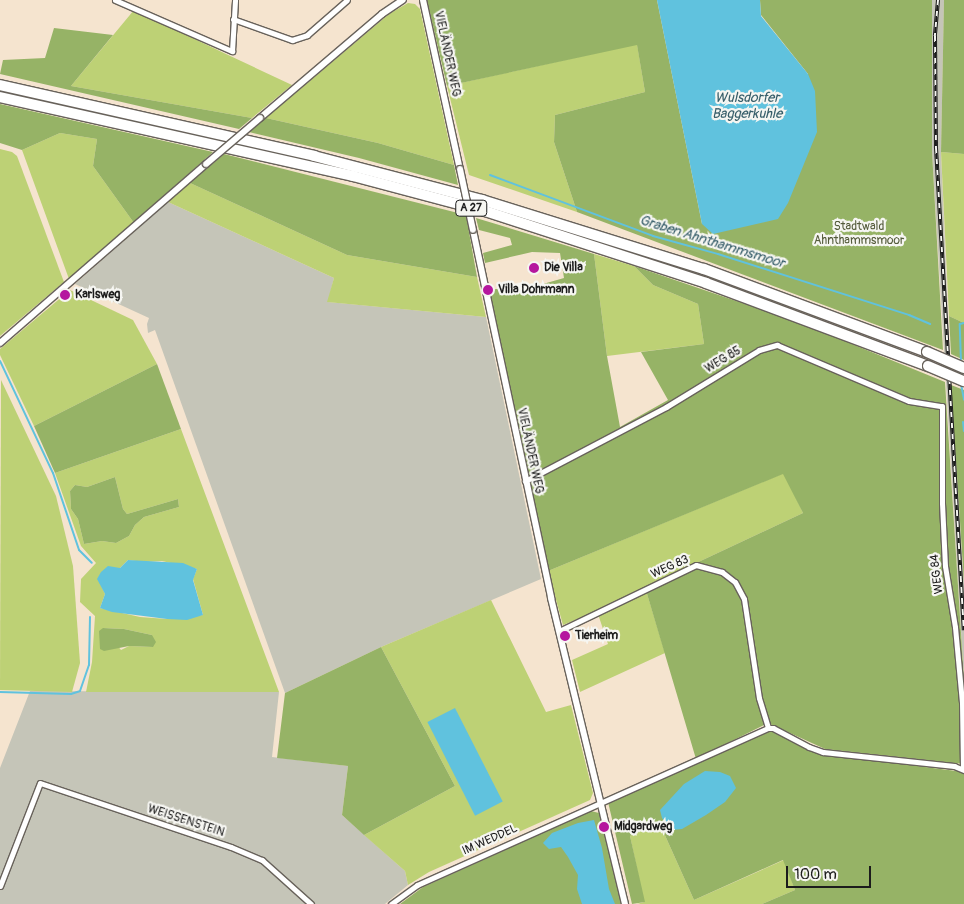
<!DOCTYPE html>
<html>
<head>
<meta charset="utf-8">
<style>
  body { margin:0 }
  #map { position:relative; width:964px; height:904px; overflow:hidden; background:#f5e4cf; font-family:Pangolin,sans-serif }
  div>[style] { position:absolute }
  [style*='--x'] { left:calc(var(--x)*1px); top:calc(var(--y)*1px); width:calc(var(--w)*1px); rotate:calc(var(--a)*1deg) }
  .industrial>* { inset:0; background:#c5c5b8 }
  .green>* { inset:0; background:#bdd175 }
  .forest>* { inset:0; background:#96b366 }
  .water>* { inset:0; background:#60c2de; transform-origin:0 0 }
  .stream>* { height:2px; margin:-1px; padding:0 1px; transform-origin:1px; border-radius:1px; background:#60c2de }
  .roads { filter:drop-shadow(1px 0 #68625b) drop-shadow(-1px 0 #68625b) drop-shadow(0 1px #68625b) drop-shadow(0 -1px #68625b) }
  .minor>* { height:5px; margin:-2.5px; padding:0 2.5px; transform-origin:2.5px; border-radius:2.5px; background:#fff }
  .tertiary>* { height:6px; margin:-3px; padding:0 3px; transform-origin:3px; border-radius:3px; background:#fff }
  .motorway>* { height:10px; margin:-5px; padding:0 5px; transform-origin:5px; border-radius:5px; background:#fff }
  .rail>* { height:4px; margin-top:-2px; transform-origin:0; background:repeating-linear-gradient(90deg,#f6f6f2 0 5.5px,#1c1c1c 0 11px); box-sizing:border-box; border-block:1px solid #1c1c1c }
  .bridges { filter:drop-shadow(1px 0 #68625b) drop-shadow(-1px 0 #68625b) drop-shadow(0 1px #68625b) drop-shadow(0 -1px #68625b) }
  .tertiary-bridge>* { height:6px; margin:-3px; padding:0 3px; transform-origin:3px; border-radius:3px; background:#fff }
  .motorway-bridge>* { height:10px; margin:-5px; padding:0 5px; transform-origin:5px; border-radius:5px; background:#fff }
  .dots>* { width:14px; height:14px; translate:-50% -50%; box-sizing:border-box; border:2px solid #f6f6f2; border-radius:50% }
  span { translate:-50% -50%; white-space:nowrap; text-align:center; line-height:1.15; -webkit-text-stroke:4.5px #f6f6f2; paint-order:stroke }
  .shield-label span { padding:1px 4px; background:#f6f6f2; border:1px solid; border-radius:4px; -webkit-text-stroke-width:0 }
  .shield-label { font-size:11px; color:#1c1c1c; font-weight:700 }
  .street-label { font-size:12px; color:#1c1c1c }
  .park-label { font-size:12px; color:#545b3b }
  .poi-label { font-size:12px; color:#1c1c1c; font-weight:700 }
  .left { translate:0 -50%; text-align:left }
  .water-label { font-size:14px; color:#375e6a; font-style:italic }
  .scale { position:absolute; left:786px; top:866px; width:85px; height:22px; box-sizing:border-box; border:2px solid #1c1c1c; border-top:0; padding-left:6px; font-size:15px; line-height:18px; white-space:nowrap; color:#1c1c1c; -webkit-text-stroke:4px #f6f6f2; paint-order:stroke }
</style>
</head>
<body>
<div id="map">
  <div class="industrial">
    <div style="clip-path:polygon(932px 0,944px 0,941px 152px,951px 385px,964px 582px,964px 680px,932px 151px)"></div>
    <div style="clip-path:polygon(168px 202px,334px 278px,328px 302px,486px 317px,541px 579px,381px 647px,285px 693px,155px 330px,148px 333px,147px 324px,149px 318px,75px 284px)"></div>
    <div style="clip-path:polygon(30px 691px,279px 692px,272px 757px,348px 766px,342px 815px,405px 871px,408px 885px,385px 904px,0 904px,0 768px)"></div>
  </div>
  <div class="green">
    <div style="clip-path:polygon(408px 3px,415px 4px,420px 9px,454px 165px,378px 143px,266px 118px,389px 14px)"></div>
    <div style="clip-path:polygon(134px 10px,226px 54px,292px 85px,252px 118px,71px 86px)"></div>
    <div style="clip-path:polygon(637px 44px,645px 92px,555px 115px,554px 142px,577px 212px,469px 175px,447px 86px)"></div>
    <div style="clip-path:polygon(60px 133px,97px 139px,93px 166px,134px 223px,69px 279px,22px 150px)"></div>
    <div style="clip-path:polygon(0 149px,12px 152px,17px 156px,64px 282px,0 336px)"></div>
    <div style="clip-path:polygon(941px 152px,964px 154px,964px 323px,949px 316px)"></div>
    <div style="clip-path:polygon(190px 183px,347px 255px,477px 277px,486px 317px,327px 302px,334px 278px,168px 202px)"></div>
    <div style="clip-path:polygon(594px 254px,634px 266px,653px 285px,698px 304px,704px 344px,607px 356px)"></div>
    <div style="clip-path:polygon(70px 290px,133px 320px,157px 364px,34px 426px,0 355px,0 349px)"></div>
    <div style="clip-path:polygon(1px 380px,56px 496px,73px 566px,80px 663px,72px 692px,0 690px)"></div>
    <div style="clip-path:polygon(evenodd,181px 429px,279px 692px,86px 692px,92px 662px,95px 616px,80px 602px,81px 579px,96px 563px,81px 546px,55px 473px,181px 429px,115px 477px,123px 509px,127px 514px,178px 499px,179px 507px,144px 517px,135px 525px,129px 536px,116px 543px,102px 541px,84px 544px,78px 519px,71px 509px,70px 491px,75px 485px,87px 487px,115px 477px,181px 429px,128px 560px,144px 562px,162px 561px,197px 569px,193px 579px,203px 615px,167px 619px,140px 617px,100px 608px,105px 594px,98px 579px,114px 569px,120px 568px,128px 560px,181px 429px,103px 628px,124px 629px,152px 635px,153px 647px,129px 646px,121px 650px,103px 628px)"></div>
    <div style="clip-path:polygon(784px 473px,803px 513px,645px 587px,665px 653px,580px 692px,572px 660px,608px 644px,597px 611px,563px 625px,548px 571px)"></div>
    <div style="clip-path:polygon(491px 600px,546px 712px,571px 705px,593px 793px,590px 800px,429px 872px,408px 885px,405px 871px,364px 835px,455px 786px,381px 647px)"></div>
    <div style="clip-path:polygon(659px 822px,694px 900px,784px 860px,795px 890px,762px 904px,637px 904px,644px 902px,630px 836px)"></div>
  </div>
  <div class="forest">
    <div style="clip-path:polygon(427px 0,657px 0,702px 224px,808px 74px,761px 15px,760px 0,932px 0,932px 151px,943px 350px,577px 212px,554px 142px,555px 115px,645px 92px,637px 45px,447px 86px)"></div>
    <div style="clip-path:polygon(944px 0,964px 0,964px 154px,941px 152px)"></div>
    <div style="clip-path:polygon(54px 28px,113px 35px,71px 86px,252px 118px,239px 129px,0 74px,3px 60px,45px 58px)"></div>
    <div style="clip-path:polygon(0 104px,213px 152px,134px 223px,93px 166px,97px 139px,60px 133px,22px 150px,0 143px)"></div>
    <div style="clip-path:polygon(266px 118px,378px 143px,454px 165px,458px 185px,359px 158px,249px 132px)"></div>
    <div style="clip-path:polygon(224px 154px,466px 215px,477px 277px,347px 255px,190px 183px)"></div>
    <div style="clip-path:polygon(476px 218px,594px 254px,607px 356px,620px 427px,668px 400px,641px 352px,704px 344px,698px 304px,653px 285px,634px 266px,798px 322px,945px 382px,964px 680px,964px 764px,825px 749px,768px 723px,696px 759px,645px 587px,803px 513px,783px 474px,548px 571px,488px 290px,543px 284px,564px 278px,560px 253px,532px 252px,485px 263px,483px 253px,512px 245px,510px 238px,479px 230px)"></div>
    <div style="clip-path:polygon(949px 316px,964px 323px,964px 360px,951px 354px)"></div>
    <div style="clip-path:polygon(157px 364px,181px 429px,55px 473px,34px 426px)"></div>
    <div style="clip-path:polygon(951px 385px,964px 390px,964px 582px)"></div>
    <div style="clip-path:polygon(115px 477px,123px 509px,127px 514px,178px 499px,179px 507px,144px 517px,135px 525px,129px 536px,116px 543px,102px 541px,84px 544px,78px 519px,71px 509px,70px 491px,75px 485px,87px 487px)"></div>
    <div style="clip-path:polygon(103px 628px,124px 629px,152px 635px,156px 642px,153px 647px,129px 646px,104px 651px,100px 649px,99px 631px)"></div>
    <div style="clip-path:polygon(381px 647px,455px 786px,364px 835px,342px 815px,348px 766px,277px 758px,285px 693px)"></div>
    <div style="clip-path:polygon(771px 731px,807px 749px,824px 754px,964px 772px,964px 904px,762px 904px,795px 890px,783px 860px,694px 900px,659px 822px,630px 836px,645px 902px,632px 904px,608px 802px)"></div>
    <div style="clip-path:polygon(591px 811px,599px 813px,621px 904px,400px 904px,423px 887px)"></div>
  </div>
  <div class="water">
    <div style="clip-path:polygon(657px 0,760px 0,761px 16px,808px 74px,815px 91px,817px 132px,788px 203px,778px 219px,713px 234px,702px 224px)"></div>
    <div style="clip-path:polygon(128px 560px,183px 563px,197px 569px,193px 580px,203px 615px,187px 620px,167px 619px,112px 612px,100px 608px,105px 594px,97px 579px,101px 572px,108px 566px,120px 568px)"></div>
    <div style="left:455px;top:708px;width:105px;height:31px;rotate:63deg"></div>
    <div style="clip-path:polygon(705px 771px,720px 772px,730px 776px,736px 788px,725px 802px,706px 815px,682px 829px,672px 830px,662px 818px,660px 810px,684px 784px)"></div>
    <div style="clip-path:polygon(594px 820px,602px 848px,609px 889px,615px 904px,582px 904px,577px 889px,578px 875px,568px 857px,561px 847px,549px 849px,543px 843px,552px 833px,578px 823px)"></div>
  </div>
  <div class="stream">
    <div style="--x:490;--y:175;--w:174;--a:20.5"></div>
    <div style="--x:653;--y:236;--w:67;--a:15.5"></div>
    <div style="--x:718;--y:254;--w:201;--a:17.7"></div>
    <div style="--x:909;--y:315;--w:23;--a:23"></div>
    <div style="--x:0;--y:361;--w:124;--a:64.7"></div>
    <div style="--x:53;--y:473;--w:81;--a:71.3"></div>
    <div style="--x:79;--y:550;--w:18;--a:45"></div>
    <div style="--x:961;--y:362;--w:38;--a:-92"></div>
    <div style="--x:960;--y:324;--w:4;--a:-14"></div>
    <div style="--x:961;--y:384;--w:16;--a:79"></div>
    <div style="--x:963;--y:422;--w:9;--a:84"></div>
    <div style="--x:0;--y:692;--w:71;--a:1.6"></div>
    <div style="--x:71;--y:694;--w:9;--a:-18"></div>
    <div style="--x:80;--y:691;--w:28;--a:-71"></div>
    <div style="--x:89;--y:665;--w:48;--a:-88.8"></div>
  </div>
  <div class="roads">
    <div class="minor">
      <div style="--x:115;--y:0;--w:128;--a:23.6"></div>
      <div style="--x:232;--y:51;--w:51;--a:-86.6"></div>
      <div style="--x:233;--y:19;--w:63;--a:19.6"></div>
      <div style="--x:292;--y:40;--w:16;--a:-18"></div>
      <div style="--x:307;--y:35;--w:53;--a:-41.2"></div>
      <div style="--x:525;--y:481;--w:159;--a:-27.7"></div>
      <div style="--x:666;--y:407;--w:109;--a:-31.5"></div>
      <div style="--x:759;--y:350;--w:19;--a:-16"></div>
      <div style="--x:777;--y:345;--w:143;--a:23"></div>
      <div style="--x:909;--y:401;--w:33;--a:9"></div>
      <div style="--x:942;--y:406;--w:97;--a:90"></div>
      <div style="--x:942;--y:503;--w:63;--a:87.3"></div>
      <div style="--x:945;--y:566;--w:62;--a:80.7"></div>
      <div style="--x:955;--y:627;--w:76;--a:84.7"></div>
      <div style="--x:962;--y:703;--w:66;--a:89.1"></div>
      <div style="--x:559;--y:631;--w:152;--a:-25.7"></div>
      <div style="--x:696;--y:565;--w:27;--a:15"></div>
      <div style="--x:722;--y:572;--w:16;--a:38"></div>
      <div style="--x:735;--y:582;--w:19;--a:62"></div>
      <div style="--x:744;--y:599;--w:100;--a:81.4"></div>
      <div style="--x:759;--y:698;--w:31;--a:73"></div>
      <div style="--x:0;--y:886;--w:110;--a:-68.8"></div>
      <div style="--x:40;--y:783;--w:201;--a:18.5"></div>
      <div style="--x:231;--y:847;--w:34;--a:23"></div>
      <div style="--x:262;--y:860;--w:66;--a:41.9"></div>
      <div style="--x:391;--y:904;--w:32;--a:-36"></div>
      <div style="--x:417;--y:885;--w:385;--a:-24.1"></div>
      <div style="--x:768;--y:728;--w:5;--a:0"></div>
      <div style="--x:773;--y:728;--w:41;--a:27.8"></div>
      <div style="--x:809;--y:747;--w:15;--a:20"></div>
      <div style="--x:823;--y:752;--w:132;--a:6.1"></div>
      <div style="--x:954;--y:766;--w:11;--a:22"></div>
    </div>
    <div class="tertiary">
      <div style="--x:423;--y:0;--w:173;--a:77.7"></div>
      <div style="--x:260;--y:118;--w:160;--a:-40.4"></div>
      <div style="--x:382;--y:14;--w:25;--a:-34"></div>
      <div style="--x:473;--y:230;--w:376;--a:78"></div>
      <div style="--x:551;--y:598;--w:315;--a:76.4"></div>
      <div style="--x:0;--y:343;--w:273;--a:-41"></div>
    </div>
    <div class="motorway">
      <div style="--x:0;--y:85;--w:322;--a:12.7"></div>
      <div style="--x:314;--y:156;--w:174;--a:14.7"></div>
      <div style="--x:482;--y:200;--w:232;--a:17.3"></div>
      <div style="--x:704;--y:269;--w:238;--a:20.4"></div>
      <div style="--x:0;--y:97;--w:362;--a:12.6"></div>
      <div style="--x:353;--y:176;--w:137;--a:14.9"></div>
      <div style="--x:485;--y:211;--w:232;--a:18"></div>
      <div style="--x:706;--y:283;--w:237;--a:20.5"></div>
    </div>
  </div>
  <div class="rail">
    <div style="--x:938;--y:0;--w:36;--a:95"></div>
    <div style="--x:935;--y:36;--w:112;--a:89.5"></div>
    <div style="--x:936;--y:148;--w:483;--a:86.7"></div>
  </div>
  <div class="bridges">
    <div class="tertiary-bridge">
      <div style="--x:206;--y:164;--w:71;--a:-40.4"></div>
      <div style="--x:460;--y:169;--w:62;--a:78"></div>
    </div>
    <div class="motorway-bridge">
      <div style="--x:927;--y:352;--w:40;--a:23.4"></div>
      <div style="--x:928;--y:366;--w:39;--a:23"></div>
    </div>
  </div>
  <div class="dots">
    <div style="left:534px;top:268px;background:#b5179e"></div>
    <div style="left:488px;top:290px;background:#b5179e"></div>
    <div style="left:65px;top:295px;background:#b5179e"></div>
    <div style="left:565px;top:636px;background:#b5179e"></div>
    <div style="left:604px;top:827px;background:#b5179e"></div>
  </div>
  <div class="shield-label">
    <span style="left:471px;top:208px">A 27</span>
  </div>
  <div class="street-label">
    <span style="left:447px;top:54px;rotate:78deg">VIELÄNDER WEG</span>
    <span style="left:723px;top:360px;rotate:-31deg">WEG 85</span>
    <span style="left:530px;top:451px;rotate:78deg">VIELÄNDER WEG</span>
    <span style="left:670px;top:567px;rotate:-24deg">WEG 83</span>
    <span style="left:937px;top:574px;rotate:-97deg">WEG 84</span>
    <span style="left:186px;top:821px;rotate:18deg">WEISSENSTEIN</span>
    <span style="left:490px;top:840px;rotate:-24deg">IM WEDDEL</span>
  </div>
  <div class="park-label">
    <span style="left:859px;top:234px">Stadtwald<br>Ahnthammsmoor</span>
  </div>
  <div class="poi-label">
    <span class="left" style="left:544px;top:268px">Die Villa</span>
    <span class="left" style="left:498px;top:290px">Villa Dohrmann</span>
    <span class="left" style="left:75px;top:295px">Karlsweg</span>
    <span class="left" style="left:575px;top:636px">Tierheim</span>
    <span class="left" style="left:614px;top:827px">Midgardweg</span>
  </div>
  <div class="water-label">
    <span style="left:747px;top:106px">Wulsdorfer<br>Baggerkuhle</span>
    <span style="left:712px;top:242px;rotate:17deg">Graben Ahnthammsmoor</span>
  </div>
  <div class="scale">100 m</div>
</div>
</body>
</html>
